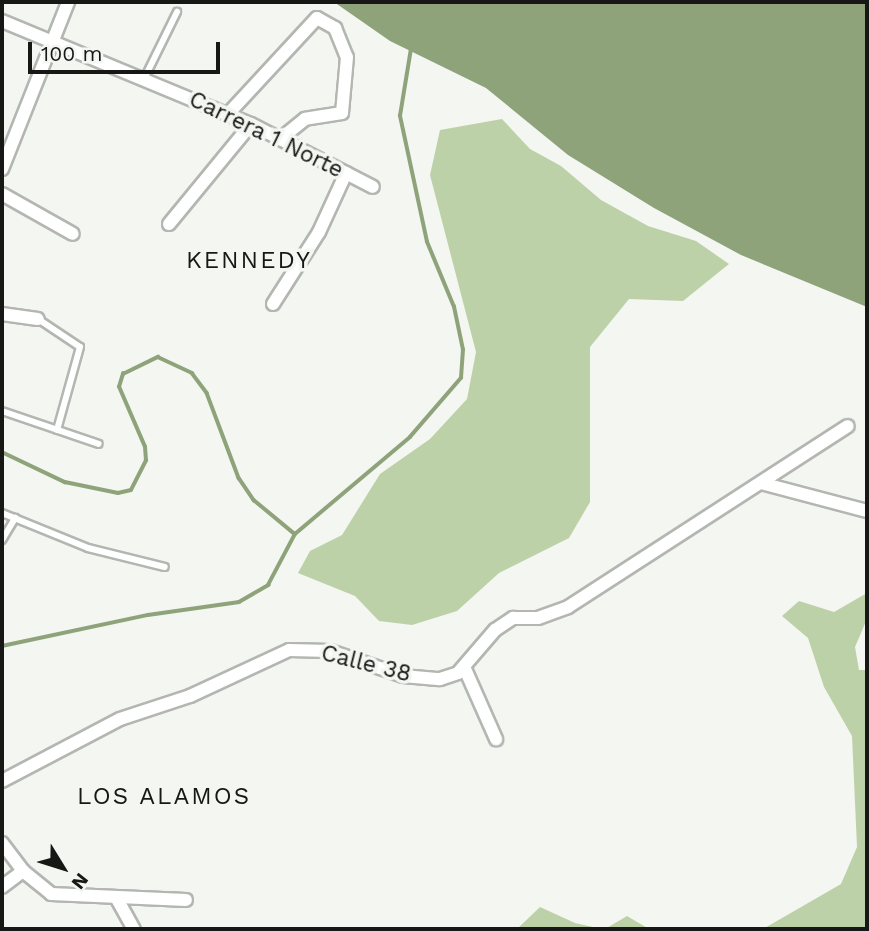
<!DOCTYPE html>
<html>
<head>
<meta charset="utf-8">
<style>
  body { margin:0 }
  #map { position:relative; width:869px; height:931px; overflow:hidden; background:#f3f6f1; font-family:"Work Sans",sans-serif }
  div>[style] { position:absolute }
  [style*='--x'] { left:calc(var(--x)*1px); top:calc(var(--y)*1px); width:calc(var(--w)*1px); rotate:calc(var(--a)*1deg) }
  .green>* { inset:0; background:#bdd1a8 }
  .water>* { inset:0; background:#8fa37b }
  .stream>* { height:3.5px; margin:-1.75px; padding:0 1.75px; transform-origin:1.75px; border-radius:1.75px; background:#8fa37b }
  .roads { filter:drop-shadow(2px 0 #b3b6b1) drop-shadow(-2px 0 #b3b6b1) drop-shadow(0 2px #b3b6b1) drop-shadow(0 -2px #b3b6b1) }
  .service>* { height:6px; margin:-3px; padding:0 3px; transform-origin:3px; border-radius:3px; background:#fff }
  .minor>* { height:12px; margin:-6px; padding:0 6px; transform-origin:6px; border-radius:6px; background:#fff }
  span { translate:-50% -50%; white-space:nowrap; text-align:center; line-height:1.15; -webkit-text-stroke:7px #f3f6f1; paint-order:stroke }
  .street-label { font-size:23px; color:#171816 }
  .neighbourhood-label { font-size:24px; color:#171816; letter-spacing:2px }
  .frame { position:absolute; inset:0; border:4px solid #171816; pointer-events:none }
  .north { position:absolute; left:28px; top:833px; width:70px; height:70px; -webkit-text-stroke:5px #f3f6f1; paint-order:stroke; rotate:128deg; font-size:19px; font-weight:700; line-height:28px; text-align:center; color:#171816 }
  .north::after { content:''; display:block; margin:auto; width:24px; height:32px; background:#171816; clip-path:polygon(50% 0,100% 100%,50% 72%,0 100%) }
  .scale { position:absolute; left:28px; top:42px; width:192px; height:32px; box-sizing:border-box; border:4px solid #171816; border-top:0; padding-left:9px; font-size:21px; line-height:24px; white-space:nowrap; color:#171816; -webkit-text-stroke:5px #f3f6f1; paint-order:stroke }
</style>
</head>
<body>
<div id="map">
  <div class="green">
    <div style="clip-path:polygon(502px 119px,530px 149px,561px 166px,601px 200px,648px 226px,696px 241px,729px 264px,683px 301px,629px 299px,590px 347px,590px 502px,569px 538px,499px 573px,457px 611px,412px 625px,379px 621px,355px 596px,298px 573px,310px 551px,342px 535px,380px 474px,430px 439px,467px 399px,476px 352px,430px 175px,440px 130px)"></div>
    <div style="clip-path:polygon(867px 593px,867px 619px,855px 647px,859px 670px,867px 670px,867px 929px,763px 929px,841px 884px,857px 847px,852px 736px,824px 687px,808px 638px,782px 616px,799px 601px,834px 612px)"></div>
    <div style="clip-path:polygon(540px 907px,575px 923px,602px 929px,517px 929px)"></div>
    <div style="clip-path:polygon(627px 916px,649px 929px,605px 929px)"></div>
  </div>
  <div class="water">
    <div style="clip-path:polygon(334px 2px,867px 2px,867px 307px,741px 255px,654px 208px,568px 155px,486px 88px,390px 41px)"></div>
  </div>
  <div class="stream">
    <div style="--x:2;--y:452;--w:70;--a:25.5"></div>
    <div style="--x:65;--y:482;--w:54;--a:11.7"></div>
    <div style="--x:118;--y:493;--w:13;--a:-13"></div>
    <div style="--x:131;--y:490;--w:33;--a:-63"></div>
    <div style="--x:146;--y:461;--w:14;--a:-94"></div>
    <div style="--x:145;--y:447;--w:65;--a:-113.4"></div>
    <div style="--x:119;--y:387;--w:14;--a:-73"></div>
    <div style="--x:123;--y:374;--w:39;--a:-26"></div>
    <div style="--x:158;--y:357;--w:38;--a:25"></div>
    <div style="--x:192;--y:373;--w:25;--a:53"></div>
    <div style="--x:207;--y:393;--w:91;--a:69.4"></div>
    <div style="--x:239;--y:478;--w:27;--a:56"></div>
    <div style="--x:254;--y:500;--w:53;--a:39.7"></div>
    <div style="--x:2;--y:646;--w:149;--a:-12"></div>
    <div style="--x:148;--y:615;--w:92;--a:-8.1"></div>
    <div style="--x:239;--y:602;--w:34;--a:-30"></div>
    <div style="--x:268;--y:585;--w:58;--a:-62.1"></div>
    <div style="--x:295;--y:534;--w:150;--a:-40.1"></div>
    <div style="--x:410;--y:437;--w:78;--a:-49.2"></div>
    <div style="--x:461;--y:378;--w:28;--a:-86"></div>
    <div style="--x:463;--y:350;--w:44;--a:-101.8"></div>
    <div style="--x:454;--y:307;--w:70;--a:-112.6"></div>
    <div style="--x:427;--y:242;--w:129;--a:-102.1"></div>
    <div style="--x:400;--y:116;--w:68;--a:-80.7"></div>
  </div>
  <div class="roads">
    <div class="service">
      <div style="--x:144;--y:79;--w:75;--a:-63.8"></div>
      <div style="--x:38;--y:319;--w:50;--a:33.7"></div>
      <div style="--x:80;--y:347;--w:86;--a:105.5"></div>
      <div style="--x:2;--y:411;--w:102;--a:18.8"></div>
      <div style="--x:2;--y:513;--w:93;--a:22.1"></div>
      <div style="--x:88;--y:548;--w:79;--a:13.9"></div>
      <div style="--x:2;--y:540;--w:26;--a:-59"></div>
    </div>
    <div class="minor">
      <div style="--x:2;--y:21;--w:269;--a:22.5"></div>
      <div style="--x:251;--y:124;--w:137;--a:27.3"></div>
      <div style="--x:228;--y:114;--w:131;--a:-47.2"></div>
      <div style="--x:317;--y:18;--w:21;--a:29"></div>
      <div style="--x:335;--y:28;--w:31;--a:68"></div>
      <div style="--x:347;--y:57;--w:56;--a:95.1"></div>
      <div style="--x:342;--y:113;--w:37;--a:171"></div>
      <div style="--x:305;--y:119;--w:32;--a:141"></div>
      <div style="--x:2;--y:169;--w:180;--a:-68.4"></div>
      <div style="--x:2;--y:194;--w:81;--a:29.4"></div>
      <div style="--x:169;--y:224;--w:129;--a:-50.6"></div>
      <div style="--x:273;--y:304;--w:85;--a:-57.4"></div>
      <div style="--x:319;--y:232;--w:65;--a:-65.4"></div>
      <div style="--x:2;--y:314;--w:36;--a:8"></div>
      <div style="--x:761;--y:483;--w:110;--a:14.8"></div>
      <div style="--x:465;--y:669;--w:77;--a:66.1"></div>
      <div style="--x:2;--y:781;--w:133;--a:-27.7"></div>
      <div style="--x:120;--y:719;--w:74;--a:-18.2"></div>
      <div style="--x:190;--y:696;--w:109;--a:-24.9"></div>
      <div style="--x:289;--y:650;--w:41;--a:1.4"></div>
      <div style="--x:330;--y:651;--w:77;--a:18.9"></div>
      <div style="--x:403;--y:676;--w:37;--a:5"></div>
      <div style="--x:440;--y:679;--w:19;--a:-18"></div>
      <div style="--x:458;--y:673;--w:57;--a:-49.3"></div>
      <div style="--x:495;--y:630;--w:22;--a:-34"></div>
      <div style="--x:513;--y:618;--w:25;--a:0"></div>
      <div style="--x:538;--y:618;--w:32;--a:-20"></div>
      <div style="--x:568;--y:607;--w:333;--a:-32.9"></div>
      <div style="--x:2;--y:843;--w:35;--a:53"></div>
      <div style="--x:23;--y:871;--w:26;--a:143"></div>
      <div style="--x:23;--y:871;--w:36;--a:39"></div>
      <div style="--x:51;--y:894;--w:135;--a:2.5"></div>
      <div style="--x:116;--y:897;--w:37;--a:61"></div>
    </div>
  </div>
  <div class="street-label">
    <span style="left:266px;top:135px;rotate:26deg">Carrera 1 Norte</span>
    <span style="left:366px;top:664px;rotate:14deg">Calle 38</span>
  </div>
  <div class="neighbourhood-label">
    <span style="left:249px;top:261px">KENNEDY</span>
    <span style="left:164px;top:797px">LOS ALAMOS</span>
  </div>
  <div class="frame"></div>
  <div class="north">N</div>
  <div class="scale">100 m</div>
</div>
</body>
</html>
